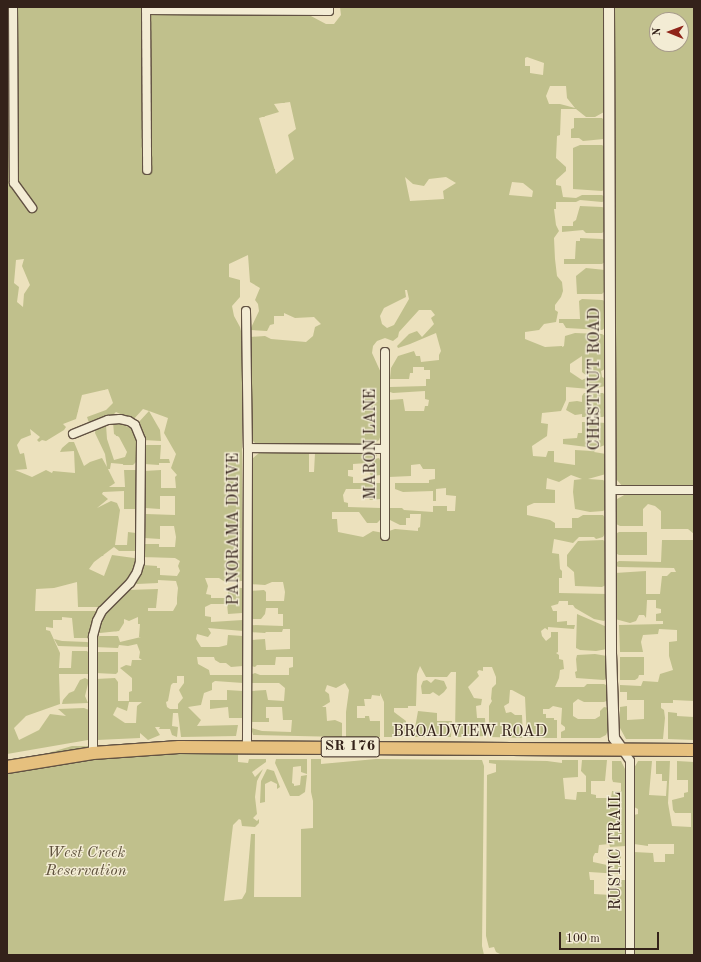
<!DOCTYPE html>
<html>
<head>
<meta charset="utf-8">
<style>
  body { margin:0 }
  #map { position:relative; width:701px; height:962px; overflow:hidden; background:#ece1bd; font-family:"Old Standard TT",serif }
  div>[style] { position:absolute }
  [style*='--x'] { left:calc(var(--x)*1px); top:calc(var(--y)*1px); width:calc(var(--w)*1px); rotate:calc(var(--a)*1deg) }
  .green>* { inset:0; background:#c0c08c }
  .roads { filter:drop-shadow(1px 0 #625243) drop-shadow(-1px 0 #625243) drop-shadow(0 1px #625243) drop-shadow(0 -1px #625243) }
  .minor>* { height:8px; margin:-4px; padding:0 4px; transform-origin:4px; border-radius:4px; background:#f3ecd4 }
  .tertiary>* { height:10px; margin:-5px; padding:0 5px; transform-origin:5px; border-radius:5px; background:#f3ecd4 }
  .primary>* { height:12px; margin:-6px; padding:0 6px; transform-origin:6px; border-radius:6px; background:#e6c07e }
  span { translate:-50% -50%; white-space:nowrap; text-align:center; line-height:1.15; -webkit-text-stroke:3px #f3ecd4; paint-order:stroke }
  .shield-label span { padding:1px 3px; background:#f3ecd4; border:1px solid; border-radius:3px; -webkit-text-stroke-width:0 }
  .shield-label { font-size:15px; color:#34221a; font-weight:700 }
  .street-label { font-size:16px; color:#34221a }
  .park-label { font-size:16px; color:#5e513c; font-style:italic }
  .frame { position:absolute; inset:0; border:8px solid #34221a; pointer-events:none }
  .north { position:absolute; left:649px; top:12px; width:40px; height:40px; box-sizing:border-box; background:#f3ecd4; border:1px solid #a79b8a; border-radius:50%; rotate:271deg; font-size:11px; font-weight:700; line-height:16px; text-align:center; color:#34221a }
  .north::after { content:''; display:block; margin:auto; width:14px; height:18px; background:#8f2418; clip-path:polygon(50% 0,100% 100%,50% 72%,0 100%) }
  .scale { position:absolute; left:559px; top:932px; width:100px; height:18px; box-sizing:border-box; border:2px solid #34221a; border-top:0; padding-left:5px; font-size:12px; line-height:14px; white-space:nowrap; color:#34221a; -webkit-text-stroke:3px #f3ecd4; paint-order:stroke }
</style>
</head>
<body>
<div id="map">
  <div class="green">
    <div style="clip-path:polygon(evenodd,7px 7px,141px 7px,141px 15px,291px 14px,309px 15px,326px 24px,334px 24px,341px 15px,340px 7px,604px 7px,606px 80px,604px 112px,595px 117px,586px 117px,576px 109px,561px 109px,560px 135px,557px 136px,556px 158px,566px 167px,566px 171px,556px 180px,556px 185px,561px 186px,563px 197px,576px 198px,582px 195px,602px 195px,605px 197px,605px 201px,602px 202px,580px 200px,576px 202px,556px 202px,556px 209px,554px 209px,556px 225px,559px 231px,554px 238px,555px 259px,557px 276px,562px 282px,563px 291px,561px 297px,555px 305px,555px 310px,558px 312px,556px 322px,544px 324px,539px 330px,525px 332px,525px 339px,545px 347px,562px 346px,562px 347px,564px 346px,565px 336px,575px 333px,602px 334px,605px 336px,605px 369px,601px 371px,602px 377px,606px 379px,606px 386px,590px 389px,566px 387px,566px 400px,561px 411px,542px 413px,541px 423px,548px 424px,547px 436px,532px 446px,533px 456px,546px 457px,548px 451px,554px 451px,554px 462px,575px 465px,575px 450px,592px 451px,587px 447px,563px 444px,563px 439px,577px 438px,578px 433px,582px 433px,582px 422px,585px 422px,586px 428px,589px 427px,590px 422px,606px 423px,605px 445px,597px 448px,594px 452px,606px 454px,606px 474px,588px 479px,603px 480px,606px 482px,606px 509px,603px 511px,590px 512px,575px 509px,573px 492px,574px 480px,582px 479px,571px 475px,559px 482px,547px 478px,546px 489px,555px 490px,555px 503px,534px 503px,527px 506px,527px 515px,550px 520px,555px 523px,555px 528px,572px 528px,572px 518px,578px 518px,583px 515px,603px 515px,606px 519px,606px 532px,603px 537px,596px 539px,594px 537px,579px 537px,573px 543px,554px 539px,552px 553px,559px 554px,560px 569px,562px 571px,562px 578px,559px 578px,559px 593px,607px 594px,607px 619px,604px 621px,594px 619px,575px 608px,573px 605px,568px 605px,568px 601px,559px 601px,558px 604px,551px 606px,553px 611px,557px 611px,557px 622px,567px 621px,567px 625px,575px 625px,574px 629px,548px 627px,548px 630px,545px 628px,541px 631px,542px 636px,546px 641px,551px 637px,551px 632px,558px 632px,558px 652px,556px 653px,559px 655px,559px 659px,563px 660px,564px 669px,560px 670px,559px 678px,555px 687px,584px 687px,587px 684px,604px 684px,608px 686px,609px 700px,604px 702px,584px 702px,578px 699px,573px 703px,573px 716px,578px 719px,595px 719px,600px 716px,600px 711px,604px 707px,609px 708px,608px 730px,606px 735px,600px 738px,561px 738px,561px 732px,565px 730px,565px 727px,561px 724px,562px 708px,553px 706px,549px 709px,543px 709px,543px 714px,546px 714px,546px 718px,554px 718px,554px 720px,557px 720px,557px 738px,527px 738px,525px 697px,512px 690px,510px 690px,509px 703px,504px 706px,506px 713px,511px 712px,515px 715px,522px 715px,523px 738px,489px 737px,489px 706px,492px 701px,491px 699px,492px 688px,496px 684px,496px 677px,492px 667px,483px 667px,483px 671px,479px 670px,477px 672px,479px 676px,468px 687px,474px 698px,482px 699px,481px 705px,476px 706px,477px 718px,485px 718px,486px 736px,457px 737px,455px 732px,456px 672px,451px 672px,447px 677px,426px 677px,420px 666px,417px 674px,416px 706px,408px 706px,408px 708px,394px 708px,394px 712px,406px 721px,405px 737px,384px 737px,384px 702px,380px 693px,380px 696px,372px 695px,371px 699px,364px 699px,365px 706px,357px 706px,357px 718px,365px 718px,365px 716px,369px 716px,370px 721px,380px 721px,380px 737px,346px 737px,346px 712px,349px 690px,345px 683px,336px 688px,327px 685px,325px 691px,329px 694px,330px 702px,322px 707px,326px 707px,327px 721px,335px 720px,342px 723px,342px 737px,253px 735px,251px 728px,262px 731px,291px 732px,292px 720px,283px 720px,282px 707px,266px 707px,266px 718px,269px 718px,269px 722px,251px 722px,251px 691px,266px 690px,268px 700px,284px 701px,285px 688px,279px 683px,251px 683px,250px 675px,255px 673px,260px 675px,289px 675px,289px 668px,293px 667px,293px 657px,276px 657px,275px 665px,257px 665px,255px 667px,251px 666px,251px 640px,265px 639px,266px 650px,290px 649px,290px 629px,283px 629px,282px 632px,266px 632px,265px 633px,250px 632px,250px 625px,283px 626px,283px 614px,278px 614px,278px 608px,266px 608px,265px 614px,261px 619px,250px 619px,250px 591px,264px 590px,266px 592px,266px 601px,284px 601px,285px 592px,283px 582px,272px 582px,265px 585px,250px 584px,252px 459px,259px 453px,309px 453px,309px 472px,314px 472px,315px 453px,372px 453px,377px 455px,375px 459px,379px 458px,381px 462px,381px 475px,371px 476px,368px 469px,367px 463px,353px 464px,353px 470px,348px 470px,348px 476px,353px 477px,353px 483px,381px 483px,381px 499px,370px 500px,363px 489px,346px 489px,343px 495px,344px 502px,348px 503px,348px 507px,381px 508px,380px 520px,377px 523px,367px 523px,359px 512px,332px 512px,332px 519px,337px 519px,338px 532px,363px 537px,373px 531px,389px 534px,389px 531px,395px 529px,418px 531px,418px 528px,420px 527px,421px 514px,410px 514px,410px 518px,406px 518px,406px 525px,400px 525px,390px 520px,389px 508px,402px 508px,404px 510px,433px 512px,433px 506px,447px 506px,447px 511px,455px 511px,456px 496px,446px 495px,446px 488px,436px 489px,436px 501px,433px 501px,433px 491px,403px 492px,395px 489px,395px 483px,429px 483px,429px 480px,435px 479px,435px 469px,423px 469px,420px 464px,411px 465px,411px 476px,389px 477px,389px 400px,403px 399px,405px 411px,424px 411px,425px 406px,428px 406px,429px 400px,425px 399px,425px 391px,393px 393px,390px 392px,390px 387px,426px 386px,426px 379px,430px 379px,430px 370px,424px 370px,424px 367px,413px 367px,413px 373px,410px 373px,409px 379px,390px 379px,391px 368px,398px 356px,414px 351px,416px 356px,420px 356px,421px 362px,439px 360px,439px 355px,441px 351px,436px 333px,410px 344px,398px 348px,397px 346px,409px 334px,417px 331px,422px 337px,434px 324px,431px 318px,435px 315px,431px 310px,419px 310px,399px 332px,398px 337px,393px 341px,385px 338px,377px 341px,373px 346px,372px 353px,382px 375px,382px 432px,379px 440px,374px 444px,259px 445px,255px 443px,251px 439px,250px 337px,265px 336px,271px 339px,306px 342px,313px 336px,315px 327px,321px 324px,314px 317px,295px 318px,284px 313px,284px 316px,274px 316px,274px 324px,270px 325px,267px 331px,250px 330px,259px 311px,258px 304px,255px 300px,260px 288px,250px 282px,248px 255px,229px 264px,229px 277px,240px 280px,240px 297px,232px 306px,234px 316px,240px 327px,242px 335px,242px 581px,225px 582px,219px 578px,205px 578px,208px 586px,206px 594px,211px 595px,211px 598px,228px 598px,228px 587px,242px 588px,242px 613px,228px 614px,227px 604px,211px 604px,205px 607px,205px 616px,211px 617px,211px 622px,243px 620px,243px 631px,208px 628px,211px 633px,208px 637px,197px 634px,196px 639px,201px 647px,219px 647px,227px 645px,228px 635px,243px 636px,243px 666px,231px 667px,226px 663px,220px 663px,215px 660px,214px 657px,197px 657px,198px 664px,209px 670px,210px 675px,243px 675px,243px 683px,215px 681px,212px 683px,212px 690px,204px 693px,201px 705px,188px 707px,201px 720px,197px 726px,238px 725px,236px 736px,181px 737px,178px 713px,173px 713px,172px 726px,178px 727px,177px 737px,172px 735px,170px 729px,159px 729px,160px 727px,155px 727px,160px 735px,148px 740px,140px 733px,140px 738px,97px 740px,96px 679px,115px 678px,118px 682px,118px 701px,129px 701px,129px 692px,132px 691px,132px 678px,120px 668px,126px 665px,131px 666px,132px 660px,142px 660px,139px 658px,140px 652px,137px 644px,128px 646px,119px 645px,118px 648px,95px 647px,96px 637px,100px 636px,118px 636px,120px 642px,141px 637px,139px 637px,140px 624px,138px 624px,138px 617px,129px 621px,124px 619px,124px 623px,119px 631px,100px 633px,97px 631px,103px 616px,111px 605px,127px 590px,158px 589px,156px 608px,148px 608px,148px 611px,173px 611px,177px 604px,177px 598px,178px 588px,176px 581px,158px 580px,158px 583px,137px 584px,134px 582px,143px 565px,157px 566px,157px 568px,160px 568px,160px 575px,177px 576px,180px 571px,178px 566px,180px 561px,175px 558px,143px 557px,145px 544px,159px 544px,159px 547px,175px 547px,176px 537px,174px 526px,160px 526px,160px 539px,144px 538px,146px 514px,175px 515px,175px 496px,160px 496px,160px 509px,145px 508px,144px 471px,161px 470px,161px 488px,176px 488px,175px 477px,177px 475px,171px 468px,176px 454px,164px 433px,168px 418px,149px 411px,160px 430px,161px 441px,144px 440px,137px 424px,149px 411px,143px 409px,133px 420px,116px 412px,111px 417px,107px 415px,107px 417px,89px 423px,87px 417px,106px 410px,113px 403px,108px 389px,82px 395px,76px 419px,63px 424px,66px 427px,64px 430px,46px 441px,42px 440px,39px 442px,37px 440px,40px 437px,30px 429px,31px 435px,21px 439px,17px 445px,20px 454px,24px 453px,27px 469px,15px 470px,32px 477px,46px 470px,52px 473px,53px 471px,75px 473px,74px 451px,60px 452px,62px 448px,69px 442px,74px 442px,84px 466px,90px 462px,102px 458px,107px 467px,105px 454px,95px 433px,96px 428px,106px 425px,107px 439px,114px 460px,125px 457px,127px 452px,119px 437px,114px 434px,113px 422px,120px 423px,132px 429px,140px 445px,136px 462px,133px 465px,111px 463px,110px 469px,108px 469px,115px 483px,109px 487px,125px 487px,124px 470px,138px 470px,138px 509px,124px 509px,124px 491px,103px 492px,102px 494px,108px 499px,97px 508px,111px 501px,117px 503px,120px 510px,115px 545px,127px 545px,128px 532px,136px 533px,138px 534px,136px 551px,119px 551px,114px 547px,94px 562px,89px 569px,104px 576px,112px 555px,134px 558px,137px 559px,136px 564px,132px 575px,101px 607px,78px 607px,77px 582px,54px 588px,36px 589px,35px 611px,96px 611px,97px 614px,90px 637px,88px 638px,74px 638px,72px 618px,62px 617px,62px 620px,53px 620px,53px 628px,46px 627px,46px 630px,50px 631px,60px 653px,59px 668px,71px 668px,72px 651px,87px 651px,89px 653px,89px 674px,59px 674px,60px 704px,26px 716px,14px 728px,19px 740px,39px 730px,50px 714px,66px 716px,58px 709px,84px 708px,89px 710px,88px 740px,7px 754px,7px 7px,527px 57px,544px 63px,543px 75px,530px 73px,530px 66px,525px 66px,525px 58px,527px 57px,7px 7px,550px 86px,566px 86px,567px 98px,575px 108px,560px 104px,549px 104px,546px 96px,550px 86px,7px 7px,290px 102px,296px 129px,288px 135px,294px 159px,276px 174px,259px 118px,279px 112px,274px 104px,290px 102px,7px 7px,405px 177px,413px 184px,424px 186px,429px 179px,446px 177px,456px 183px,443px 191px,444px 199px,410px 201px,405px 177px,7px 7px,512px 182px,523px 183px,533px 191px,532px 197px,509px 195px,512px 182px,7px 7px,24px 259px,22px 266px,30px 285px,24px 294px,23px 307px,17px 302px,19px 287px,14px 283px,16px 260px,24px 259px,7px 7px,405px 290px,407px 290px,409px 299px,394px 325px,387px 328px,382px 324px,380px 316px,384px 308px,406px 297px,405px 290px,7px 7px,582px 356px,582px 372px,588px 377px,582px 380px,570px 372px,570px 364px,582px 356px,7px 7px,177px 676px,184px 676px,184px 683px,179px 690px,183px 698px,178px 704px,178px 709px,170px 709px,167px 707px,166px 702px,168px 701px,171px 685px,173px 683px,177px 683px,177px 676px,7px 7px,129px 702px,142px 702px,137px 706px,136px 723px,125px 723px,113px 715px,117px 707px,127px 711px,129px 702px)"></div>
    <div style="clip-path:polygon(evenodd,613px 7px,694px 7px,694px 486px,623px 487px,616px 479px,613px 7px,657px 20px,681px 20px,681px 44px,657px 44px,657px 20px)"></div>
    <div style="clip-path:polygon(574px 118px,602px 118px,604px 120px,604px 139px,583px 141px,579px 138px,571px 138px,571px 129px,574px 128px)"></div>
    <div style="clip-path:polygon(580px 145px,602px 145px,605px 147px,605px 189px,602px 191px,573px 189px,573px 148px)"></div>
    <div style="clip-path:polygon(580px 206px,602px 207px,605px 208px,605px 231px,602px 233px,586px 233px,583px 230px,562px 232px,562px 226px,573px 226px,573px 222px,576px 220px)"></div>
    <div style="clip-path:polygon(580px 238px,602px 239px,605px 240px,605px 262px,602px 264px,564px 264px,564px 259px,575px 259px,576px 241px,580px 241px)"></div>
    <div style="clip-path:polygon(586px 268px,605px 270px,605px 291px,602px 294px,577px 294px,576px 276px)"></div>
    <div style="clip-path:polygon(582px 299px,602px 300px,605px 301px,605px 328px,602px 330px,566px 328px,563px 323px,559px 323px,559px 319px,580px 319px,579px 301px)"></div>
    <div style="clip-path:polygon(584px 393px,603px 393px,606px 396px,606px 415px,603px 417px,582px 417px,582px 414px,575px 415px,566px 410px,569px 402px,577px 401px,582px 402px,582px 396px)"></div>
    <div style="clip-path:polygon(146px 445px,161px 445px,160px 459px,169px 459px,170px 463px,159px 463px,159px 465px,144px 464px,144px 446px)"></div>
    <div style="clip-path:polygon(626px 494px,694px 494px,694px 534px,688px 529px,661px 529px,661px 511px,655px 506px,648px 504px,643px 509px,643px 526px,620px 526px,616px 524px,617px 499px)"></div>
    <div style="clip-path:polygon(619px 532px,647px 532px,647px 555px,619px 555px,615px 553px,615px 534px)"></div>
    <div style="clip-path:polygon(603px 540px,606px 542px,606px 585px,602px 587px,575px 586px,574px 572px,567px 566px,567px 555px,578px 541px)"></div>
    <div style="clip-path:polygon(662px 540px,694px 540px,694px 701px,673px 700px,673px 703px,661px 703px,661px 708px,664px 710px,665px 718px,663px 739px,626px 739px,620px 728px,620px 707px,627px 706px,627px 720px,644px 719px,644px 700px,627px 700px,627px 692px,620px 692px,620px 685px,641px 686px,643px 681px,658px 682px,660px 674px,673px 670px,669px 656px,669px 642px,677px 641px,677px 630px,659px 629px,658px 634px,643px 635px,641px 642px,643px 652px,620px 652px,619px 625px,663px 624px,663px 621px,656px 621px,656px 614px,661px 613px,661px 609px,656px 608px,656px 600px,647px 600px,646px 618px,644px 615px,639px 615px,636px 621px,630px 623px,615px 619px,615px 573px,646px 571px,646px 594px,660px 594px,662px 576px,667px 576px,671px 572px,676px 572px,674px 568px,619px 567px,615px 566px,615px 563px,619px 561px,661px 562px)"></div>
    <div style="clip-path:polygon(577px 614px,607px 627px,607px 649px,596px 651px,580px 650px,576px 648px)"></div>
    <div style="clip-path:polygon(54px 639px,62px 641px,87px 642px,90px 643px,90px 647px,58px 646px)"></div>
    <div style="clip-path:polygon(95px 652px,118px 652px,118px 672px,116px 674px,95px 673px)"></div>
    <div style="clip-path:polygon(595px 654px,607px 656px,608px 678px,604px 680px,576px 678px,575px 672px,577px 671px,576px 659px,577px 655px)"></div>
    <div style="clip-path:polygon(620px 657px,644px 657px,644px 675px,639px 675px,638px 678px,635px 680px,620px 680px)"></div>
    <div style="clip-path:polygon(85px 678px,89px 680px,85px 696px,88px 703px,62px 704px,63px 700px,69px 693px,74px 691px,80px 680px)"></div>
    <div style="clip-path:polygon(435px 679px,444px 681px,447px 688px,444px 692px,439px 696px,433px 692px,430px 694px,422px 694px,421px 686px,423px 681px,427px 680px,431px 683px)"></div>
    <div style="clip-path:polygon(227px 690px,243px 691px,243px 718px,229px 718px,228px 707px,210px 709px,210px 700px,227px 700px)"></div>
    <div style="clip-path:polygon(418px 711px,437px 713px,437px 721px,452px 721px,451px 737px,410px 737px,410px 730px,415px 728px)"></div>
    <div style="clip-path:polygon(668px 712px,677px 713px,677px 716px,694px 717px,694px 740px,668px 739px)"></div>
    <div style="clip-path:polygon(72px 746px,238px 747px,238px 762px,248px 763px,249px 759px,266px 759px,266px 762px,252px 772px,255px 777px,263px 769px,257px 781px,255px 797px,257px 814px,253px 818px,257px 821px,259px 819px,259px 823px,255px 827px,242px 826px,241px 820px,239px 819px,233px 825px,224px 901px,242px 899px,246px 892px,251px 834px,255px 834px,254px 897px,301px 897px,301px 829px,313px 828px,313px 801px,311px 792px,311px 759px,321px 759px,321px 764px,376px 759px,482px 760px,484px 766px,482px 946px,484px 955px,7px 955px,7px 765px)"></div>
    <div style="clip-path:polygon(276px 759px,307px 759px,307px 774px,301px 772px,301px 766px,293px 767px,292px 783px,294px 784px,294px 786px,300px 785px,301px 776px,307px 775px,305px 792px,299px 796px,290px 796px,275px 763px)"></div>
    <div style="clip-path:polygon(489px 760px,547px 761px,562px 763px,562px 760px,578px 760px,578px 777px,563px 778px,565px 799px,576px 800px,577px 792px,586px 792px,586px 776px,581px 771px,582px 760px,607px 760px,605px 781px,591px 781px,591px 794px,596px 795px,596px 798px,611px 798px,612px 791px,621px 791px,621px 783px,613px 782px,612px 779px,612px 761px,621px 761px,625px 769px,626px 846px,610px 847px,609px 844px,599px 845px,598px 853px,595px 853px,593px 857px,593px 862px,607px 865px,608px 852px,621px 853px,621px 874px,589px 872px,590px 880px,594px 880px,594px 894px,611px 895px,609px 892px,613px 880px,634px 880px,634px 852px,653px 853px,654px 862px,665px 862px,665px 854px,674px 854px,674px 844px,648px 844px,648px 846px,634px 844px,634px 815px,638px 814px,638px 809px,634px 807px,634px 768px,637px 763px,638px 761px,652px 761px,649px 795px,666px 796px,667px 781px,662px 781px,662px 774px,656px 774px,656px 761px,670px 761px,668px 803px,672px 826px,691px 827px,691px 813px,675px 813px,673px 810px,672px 800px,684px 797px,684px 793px,688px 792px,688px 780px,677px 780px,677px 761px,694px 762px,694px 955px,502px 955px,496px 952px,494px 947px,489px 948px,486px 936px,487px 775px,496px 772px,496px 764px,489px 763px)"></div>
    <div style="clip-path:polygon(267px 769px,274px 771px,280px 787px,277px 789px,277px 784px,271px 781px,265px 784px,265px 802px,260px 803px,261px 781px)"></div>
  </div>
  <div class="roads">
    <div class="minor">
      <div style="--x:13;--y:7;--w:176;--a:89.7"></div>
      <div style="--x:14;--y:183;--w:31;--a:54"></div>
      <div style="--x:146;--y:7;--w:163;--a:89.6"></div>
      <div style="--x:146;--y:10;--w:183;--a:0.3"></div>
      <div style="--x:329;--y:11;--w:4;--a:-90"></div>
      <div style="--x:246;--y:311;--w:137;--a:89.2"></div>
      <div style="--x:248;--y:448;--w:299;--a:90.2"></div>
      <div style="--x:73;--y:434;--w:38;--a:-22"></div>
      <div style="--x:108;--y:420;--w:12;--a:-5"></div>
      <div style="--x:120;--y:419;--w:9;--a:13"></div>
      <div style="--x:129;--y:421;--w:7;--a:34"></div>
      <div style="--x:135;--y:425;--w:16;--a:68"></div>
      <div style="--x:141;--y:440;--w:122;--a:90.5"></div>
      <div style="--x:140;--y:562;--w:10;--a:107"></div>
      <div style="--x:137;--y:572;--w:13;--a:122"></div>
      <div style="--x:130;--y:583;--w:40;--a:135"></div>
      <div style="--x:102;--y:611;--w:11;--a:117"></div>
      <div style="--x:97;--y:621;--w:16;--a:105"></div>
      <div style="--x:93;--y:636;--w:117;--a:90"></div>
      <div style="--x:248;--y:448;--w:137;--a:0.4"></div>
      <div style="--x:610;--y:490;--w:84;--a:0"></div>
      <div style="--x:385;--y:536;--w:184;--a:-90"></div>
      <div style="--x:622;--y:749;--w:14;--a:56"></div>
      <div style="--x:630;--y:761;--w:194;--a:90"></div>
    </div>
    <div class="tertiary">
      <div style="--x:609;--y:7;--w:646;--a:89.82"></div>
      <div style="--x:611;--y:653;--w:85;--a:88"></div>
      <div style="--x:614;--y:738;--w:14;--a:54"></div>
    </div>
    <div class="primary">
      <div style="--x:7;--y:767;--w:87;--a:-9.2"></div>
      <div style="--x:93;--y:753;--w:86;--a:-4"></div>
      <div style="--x:179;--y:747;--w:515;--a:0.33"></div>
    </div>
  </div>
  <div class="shield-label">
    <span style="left:350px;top:747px">SR 176</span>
  </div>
  <div class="street-label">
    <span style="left:595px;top:379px;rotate:-90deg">CHESTNUT ROAD</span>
    <span style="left:371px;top:444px;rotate:-90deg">MARON LANE</span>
    <span style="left:234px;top:529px;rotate:-90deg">PANORAMA DRIVE</span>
    <span style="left:470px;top:732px">BROADVIEW ROAD</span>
    <span style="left:616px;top:851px;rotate:-90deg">RUSTIC TRAIL</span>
  </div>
  <div class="park-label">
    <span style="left:86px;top:862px">West Creek<br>Reservation</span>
  </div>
  <div class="frame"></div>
  <div class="north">N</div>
  <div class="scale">100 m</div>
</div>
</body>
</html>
